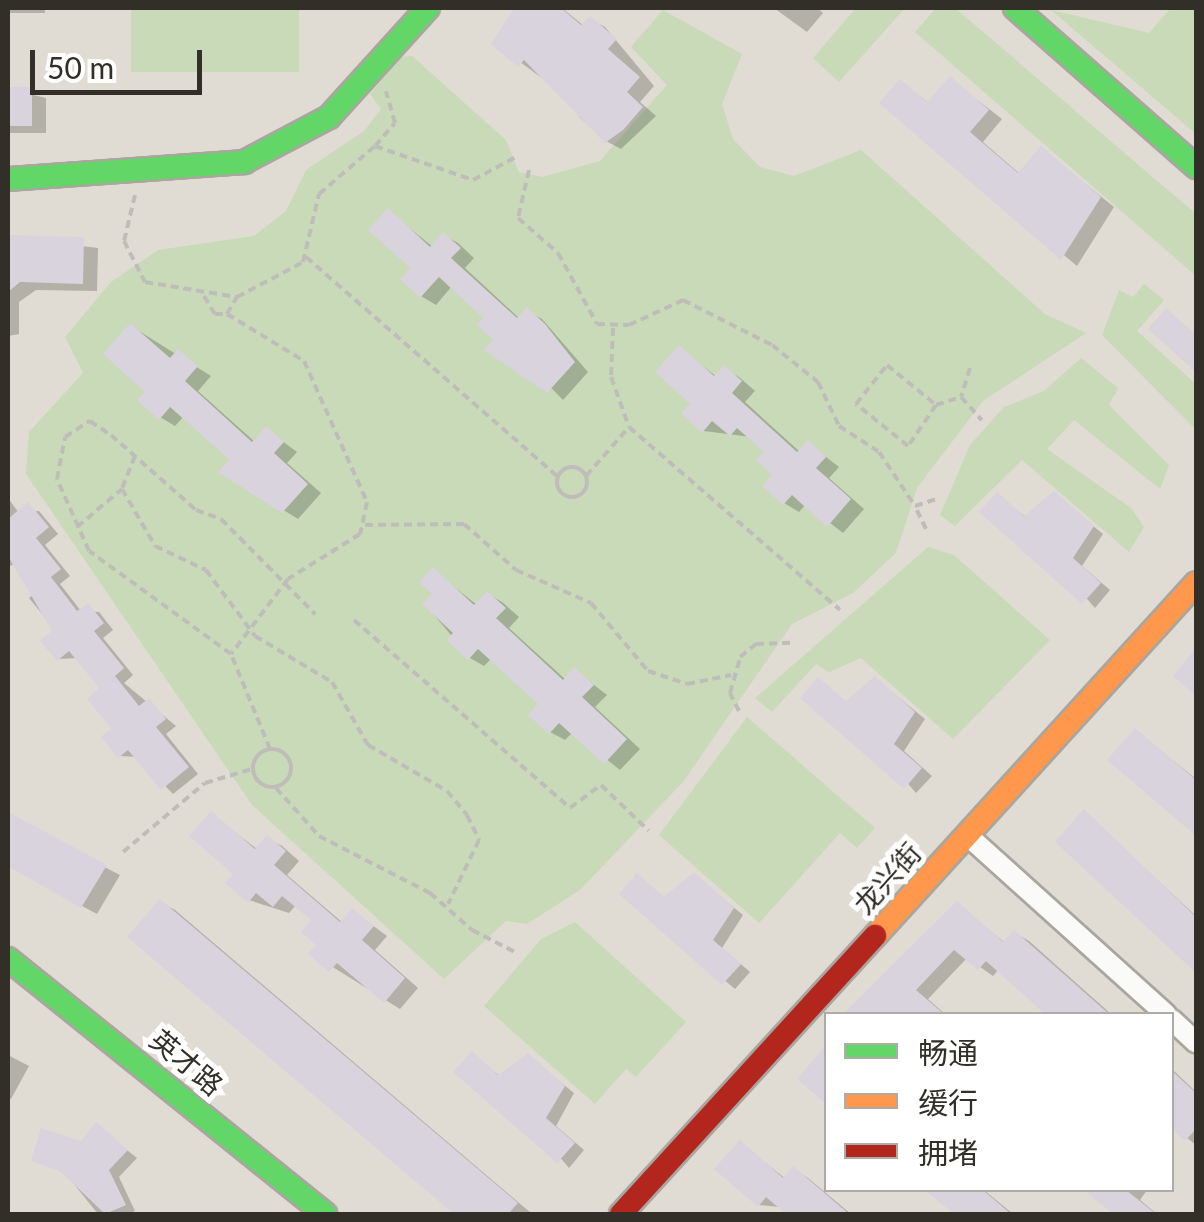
<!DOCTYPE html>
<html>
<head>
<meta charset="utf-8">
<style>
  body { margin:0 }
  #map { position:relative; width:1204px; height:1222px; overflow:hidden; background:#e0dcd3; font-family:Lato,"Noto Sans SC",sans-serif }
  div>[style] { position:absolute }
  [style*='--x'] { left:calc(var(--x)*1px); top:calc(var(--y)*1px); width:calc(var(--w)*1px); rotate:calc(var(--a)*1deg) }
  .green>* { inset:0; background:#c8dab8; transform-origin:0 0 }
  .shadow>* { inset:0; background:#0003; transform-origin:0 0 }
  .building>* { inset:0; background:#d8d3dd; transform-origin:0 0 }
  .path>* { height:4px; margin-top:-2px; transform-origin:0; background:repeating-linear-gradient(90deg,#bfbdb9 0 8px,transparent 0 13px) }
  .path>.ring { margin:-2px; padding:0; box-sizing:content-box; background:none; border:4px solid #bfbdb9; border-radius:50% }
  .roads { filter:drop-shadow(2px 0 #a9a69f) drop-shadow(-2px 0 #a9a69f) drop-shadow(0 2px #a9a69f) drop-shadow(0 -2px #a9a69f) }
  .street>* { height:20px; margin:-10px; padding:0 10px; transform-origin:10px; border-radius:10px; background:#fafaf8 }
  .fast>* { height:22px; margin:-11px; padding:0 11px; transform-origin:11px; border-radius:11px; background:#63d668 }
  .slow>* { height:22px; margin:-11px; padding:0 11px; transform-origin:11px; border-radius:11px; background:#ff974d }
  .jam>* { height:22px; margin:-11px; padding:0 11px; transform-origin:11px; border-radius:11px; background:#b3261e }
  span { translate:-50% -50%; white-space:nowrap; text-align:center; line-height:1.15; -webkit-text-stroke:10px #fff; paint-order:stroke }
  .street-label { font-size:28px; color:#322f29 }
  .frame { position:absolute; inset:0; border:10px solid #322f29; pointer-events:none }
  .legend { position:absolute; left:824px; top:1012px; width:350px; height:180px; box-sizing:border-box; background:#fff; border:2px solid #adaca9; margin:0; padding:12px 18px; list-style:none; font-size:30px; color:#322f29 }
  .legend li { display:flex; align-items:center; gap:20px; height:50px }
  .legend b { width:50px; border:2px solid #adaca9 }
  .scale { position:absolute; left:30px; top:50px; width:172px; height:45px; box-sizing:border-box; border:5px solid #322f29; border-top:0; padding-left:12px; font-size:30px; line-height:35px; white-space:nowrap; color:#322f29; -webkit-text-stroke:8px #fff; paint-order:stroke }
</style>
</head>
<body>
<div id="map">
  <div class="green">
    <div style="left:131px;top:8px;width:168px;height:64px"></div>
    <div style="clip-path:polygon(856px 8px,905px 8px,839px 82px,813px 58px)"></div>
    <div style="clip-path:polygon(936px 8px,955px 8px,1196px 214px,1196px 276px,915px 32px)"></div>
    <div style="clip-path:polygon(1171px 8px,1196px 8px,1196px 134px,1051px 10px,1149px 33px)"></div>
    <div style="clip-path:polygon(663px 10px,742px 54px,722px 104px,733px 139px,760px 167px,794px 176px,861px 150px,1045px 314px,1086px 333px,983px 401px,917px 488px,896px 553px,853px 593px,792px 624px,683px 782px,580px 890px,527px 924px,506px 921px,444px 979px,252px 805px,26px 474px,29px 432px,83px 373px,65px 337px,111px 282px,158px 250px,254px 236px,286px 211px,306px 170px,364px 131px,381px 109px,370px 94px,400px 57px,412px 56px,506px 140px,519px 172px,542px 177px,600px 161px,667px 85px,631px 47px)"></div>
    <div style="clip-path:polygon(1144px 284px,1164px 300px,1137px 331px,1196px 384px,1196px 430px,1102px 335px,1119px 290px,1133px 297px)"></div>
    <div style="clip-path:polygon(1081px 358px,1118px 388px,1109px 405px,1169px 465px,1160px 489px,1074px 420px,1047px 449px,1131px 508px,1144px 527px,1129px 552px,1022px 460px,955px 526px,940px 515px,970px 445px,1004px 407px,1044px 391px)"></div>
    <div style="clip-path:polygon(928px 547px,954px 555px,1050px 640px,953px 739px,861px 658px,829px 672px,816px 664px,772px 712px,755px 698px)"></div>
    <div style="clip-path:polygon(747px 717px,875px 828px,857px 848px,840px 833px,759px 923px,659px 835px)"></div>
    <div style="clip-path:polygon(575px 922px,686px 1022px,636px 1077px,626px 1069px,595px 1104px,484px 1006px,541px 939px)"></div>
  </div>
  <div class="shadow">
    <div style="left:8px;top:8px;width:37px;height:5px"></div>
    <div style="clip-path:polygon(518px 8px,562px 8px,584px 26px,590px 19px,605px 27px,654px 86px,640px 102px,656px 116px,621px 149px,606px 141px,579px 117px,586px 110px,494px 43px)"></div>
    <div style="clip-path:polygon(774px 8px,817px 8px,823px 13px,807px 32px)"></div>
    <div style="clip-path:polygon(950px 79px,1002px 119px,983px 142px,1020px 174px,1042px 149px,1114px 207px,1077px 266px,882px 103px,900px 82px,929px 103px)"></div>
    <div style="clip-path:polygon(8px 89px,46px 98px,46px 133px,8px 133px)"></div>
    <div style="clip-path:polygon(388px 211px,433px 247px,444px 235px,458px 243px,474px 258px,465px 268px,520px 319px,527px 311px,542px 319px,588px 372px,563px 400px,452px 286px,436px 305px,421px 296px)"></div>
    <div style="clip-path:polygon(8px 237px,98px 248px,97px 291px,36px 290px,19px 302px,19px 334px,8px 336px)"></div>
    <div style="clip-path:polygon(131px 326px,211px 376px,198px 391px,255px 442px,266px 429px,297px 452px,287px 463px,321px 493px,298px 519px,222px 472px,233px 459px,184px 416px,175px 426px,160px 417px)"></div>
    <div style="clip-path:polygon(679px 348px,717px 377px,724px 368px,739px 377px,755px 391px,745px 402px,800px 452px,808px 443px,839px 467px,829px 478px,864px 509px,843px 533px,806px 504px,799px 512px,784px 503px,767px 451px,751px 437px,704px 431px)"></div>
    <div style="clip-path:polygon(1054px 494px,1103px 534px,1082px 566px,1110px 590px,1095px 608px,997px 495px,1026px 517px)"></div>
    <div style="clip-path:polygon(8px 498px,19px 513px,39px 511px,58px 534px,45px 545px,70px 576px,60px 584px,81px 611px,99px 612px,113px 630px,103px 638px,133px 675px,124px 683px,176px 726px,166px 734px,198px 774px,173px 794px,137px 757px,120px 756px,102px 689px,78px 658px,58px 659px,56px 631px,29px 598px,39px 590px,16px 563px,8px 567px)"></div>
    <div style="clip-path:polygon(433px 570px,477px 605px,488px 594px,502px 602px,519px 617px,509px 628px,566px 680px,575px 670px,607px 695px,595px 707px,640px 749px,620px 770px,573px 732px,565px 740px,550px 732px,542px 704px,492px 658px,484px 666px,470px 658px,425px 604px,435px 593px)"></div>
    <div style="clip-path:polygon(876px 679px,925px 719px,904px 751px,932px 776px,916px 793px,819px 680px,848px 703px)"></div>
    <div style="clip-path:polygon(1136px 731px,1196px 779px,1196px 833px,1111px 760px)"></div>
    <div style="clip-path:polygon(1084px 812px,1196px 916px,1196px 967px,1058px 842px)"></div>
    <div style="clip-path:polygon(211px 814px,257px 849px,267px 838px,282px 846px,299px 861px,287px 875px,343px 923px,353px 911px,387px 936px,375px 950px,418px 988px,400px 1009px,312px 954px,320px 944px,314px 920px,296px 905px,289px 913px,249px 900px)"></div>
    <div style="clip-path:polygon(8px 817px,120px 875px,97px 914px,8px 866px)"></div>
    <div style="clip-path:polygon(694px 875px,743px 915px,722px 948px,750px 972px,735px 989px,622px 894px,637px 876px,666px 899px)"></div>
    <div style="clip-path:polygon(160px 902px,175px 910px,531px 1213px,457px 1214px,131px 937px)"></div>
    <div style="clip-path:polygon(957px 904px,1005px 943px,1015px 933px,1029px 941px,1111px 1014px,1048px 1014px,999px 969px,993px 976px,967px 958px,928px 999px,945px 1014px,847px 1014px)"></div>
    <div style="clip-path:polygon(472px 1054px,500px 1076px,528px 1056px,574px 1093px,556px 1126px,584px 1150px,569px 1168px)"></div>
    <div style="clip-path:polygon(8px 1055px,29px 1066px,11px 1099px,8px 1097px)"></div>
    <div style="clip-path:polygon(1172px 1069px,1196px 1092px,1196px 1145px,1172px 1126px)"></div>
    <div style="clip-path:polygon(97px 1126px,137px 1158px,119px 1177px,135px 1211px,127px 1214px,98px 1214px,65px 1173px,34px 1159px,81px 1144px)"></div>
    <div style="clip-path:polygon(740px 1143px,786px 1179px,794px 1169px,808px 1178px,851px 1214px,759px 1205px)"></div>
    <div style="clip-path:polygon(929px 1190px,984px 1190px,1013px 1214px,957px 1214px)"></div>
    <div style="clip-path:polygon(1088px 1190px,1147px 1190px,1140px 1200px,1157px 1214px,1117px 1214px)"></div>
  </div>
  <div class="building">
    <div style="clip-path:polygon(514px 8px,561px 8px,581px 25px,590px 16px,617px 39px,608px 49px,640px 77px,627px 92px,643px 107px,623px 130px,605px 143px,524px 60px,518px 67px,491px 44px)"></div>
    <div style="clip-path:polygon(950px 76px,989px 110px,970px 132px,1018px 173px,1041px 146px,1101px 197px,1061px 260px,879px 103px,900px 79px,927px 102px)"></div>
    <div style="left:8px;top:87px;width:24px;height:39px"></div>
    <div style="clip-path:polygon(388px 208px,430px 247px,443px 232px,461px 248px,451px 258px,517px 318px,527px 307px,545px 324px,575px 362px,547px 393px,484px 350px,493px 340px,477px 325px,483px 318px,439px 277px,420px 298px,400px 279px,410px 268px,368px 230px)"></div>
    <div style="clip-path:polygon(8px 235px,84px 237px,83px 284px,20px 282px,8px 292px)"></div>
    <div style="clip-path:polygon(1166px 308px,1196px 335px,1196px 372px,1148px 329px)"></div>
    <div style="clip-path:polygon(130px 323px,170px 358px,178px 349px,198px 366px,185px 381px,252px 442px,266px 426px,284px 442px,274px 453px,308px 484px,282px 513px,218px 472px,229px 459px,170px 407px,159px 420px,137px 400px,145px 392px,103px 354px)"></div>
    <div style="clip-path:polygon(679px 345px,714px 376px,724px 365px,742px 381px,732px 393px,797px 452px,808px 440px,826px 457px,816px 468px,851px 499px,827px 527px,792px 495px,783px 505px,762px 486px,772px 475px,756px 460px,763px 451px,737px 428px,730px 436px,712px 421px,702px 433px,681px 413px,690px 404px,655px 372px)"></div>
    <div style="clip-path:polygon(1054px 491px,1094px 526px,1073px 558px,1101px 583px,1082px 604px,979px 512px,997px 492px,1024px 516px)"></div>
    <div style="clip-path:polygon(28px 502px,49px 527px,36px 538px,61px 569px,51px 577px,77px 611px,88px 603px,104px 623px,94px 631px,124px 668px,115px 676px,139px 706px,149px 698px,166px 719px,156px 727px,189px 767px,161px 790px,128px 750px,118px 758px,101px 737px,111px 728px,87px 699px,99px 688px,69px 651px,57px 661px,40px 641px,52px 631px,8px 556px,8px 519px)"></div>
    <div style="clip-path:polygon(433px 567px,474px 605px,487px 591px,506px 608px,496px 618px,563px 680px,574px 667px,594px 685px,582px 697px,627px 739px,604px 764px,559px 723px,549px 734px,528px 715px,538px 704px,478px 649px,468px 660px,446px 640px,453px 633px,422px 604px,432px 594px,419px 582px)"></div>
    <div style="clip-path:polygon(1196px 648px,1196px 696px,1173px 676px)"></div>
    <div style="clip-path:polygon(875px 676px,915px 712px,894px 744px,922px 768px,904px 789px,800px 698px,818px 677px,846px 701px)"></div>
    <div style="clip-path:polygon(1135px 728px,1196px 780px,1196px 836px,1107px 760px)"></div>
    <div style="clip-path:polygon(1084px 809px,1196px 917px,1196px 973px,1055px 842px)"></div>
    <div style="clip-path:polygon(211px 811px,255px 849px,267px 835px,286px 851px,274px 865px,340px 922px,352px 908px,374px 926px,362px 940px,405px 978px,384px 1003px,337px 963px,329px 972px,308px 954px,316px 945px,301px 932px,311px 920px,282px 896px,273px 907px,256px 893px,248px 903px,225px 883px,233px 874px,189px 836px)"></div>
    <div style="clip-path:polygon(8px 812px,107px 865px,81px 908px,8px 866px)"></div>
    <div style="clip-path:polygon(694px 872px,734px 908px,713px 940px,741px 964px,722px 985px,619px 894px,637px 873px,664px 897px)"></div>
    <div style="clip-path:polygon(160px 899px,518px 1203px,508px 1214px,454px 1214px,127px 937px)"></div>
    <div style="clip-path:polygon(957px 901px,1003px 942px,1014px 930px,1109px 1014px,1045px 1014px,986px 961px,978px 970px,954px 950px,916px 990px,944px 1014px,843px 1014px)"></div>
    <div style="clip-path:polygon(826px 1045px,826px 1104px,797px 1079px)"></div>
    <div style="clip-path:polygon(472px 1051px,498px 1075px,528px 1053px,565px 1086px,546px 1118px,575px 1143px,557px 1163px,453px 1072px)"></div>
    <div style="clip-path:polygon(1172px 1071px,1196px 1093px,1196px 1129px,1185px 1141px,1172px 1129px)"></div>
    <div style="clip-path:polygon(96px 1122px,128px 1150px,109px 1170px,126px 1205px,105px 1214px,60px 1171px,31px 1161px,41px 1128px,81px 1141px)"></div>
    <div style="clip-path:polygon(740px 1140px,783px 1178px,793px 1166px,849px 1214px,786px 1214px,766px 1197px,758px 1207px,714px 1169px)"></div>
    <div style="clip-path:polygon(925px 1190px,983px 1190px,1011px 1214px,954px 1214px)"></div>
    <div style="clip-path:polygon(1084px 1190px,1126px 1190px,1156px 1214px,1113px 1214px)"></div>
  </div>
  <div class="path">
    <div style="--x:375;--y:146;--w:30;--a:-49"></div>
    <div style="--x:395;--y:123;--w:33;--a:-106"></div>
    <div style="--x:529;--y:170;--w:49;--a:102.9"></div>
    <div style="--x:518;--y:218;--w:53;--a:41.2"></div>
    <div style="--x:558;--y:253;--w:81;--a:61.2"></div>
    <div style="--x:597;--y:324;--w:32;--a:2"></div>
    <div style="--x:629;--y:325;--w:60;--a:-24.8"></div>
    <div style="--x:683;--y:300;--w:100;--a:26.8"></div>
    <div style="--x:772;--y:345;--w:59;--a:38.8"></div>
    <div style="--x:818;--y:382;--w:49;--a:64.5"></div>
    <div style="--x:839;--y:426;--w:48;--a:33"></div>
    <div style="--x:879;--y:452;--w:65;--a:56.3"></div>
    <div style="--x:135;--y:195;--w:47;--a:103.4"></div>
    <div style="--x:124;--y:241;--w:46;--a:62.9"></div>
    <div style="--x:145;--y:282;--w:93;--a:9.3"></div>
    <div style="--x:237;--y:297;--w:75;--a:-27.9"></div>
    <div style="--x:303;--y:262;--w:70;--a:-76.8"></div>
    <div style="--x:319;--y:194;--w:74;--a:-40.6"></div>
    <div style="--x:375;--y:146;--w:104;--a:19.1"></div>
    <div style="--x:473;--y:180;--w:47;--a:-28.2"></div>
    <div style="--x:306;--y:257;--w:333;--a:41.1"></div>
    <div style="--x:204;--y:296;--w:21;--a:59"></div>
    <div style="--x:215;--y:314;--w:12;--a:0"></div>
    <div style="--x:227;--y:314;--w:20;--a:-60"></div>
    <div style="--x:227;--y:314;--w:90;--a:31.4"></div>
    <div style="--x:304;--y:361;--w:154;--a:65.9"></div>
    <div style="--x:367;--y:502;--w:33;--a:102"></div>
    <div style="--x:360;--y:534;--w:85;--a:148"></div>
    <div style="--x:288;--y:579;--w:94;--a:127.2"></div>
    <div style="--x:613;--y:328;--w:49;--a:92.3"></div>
    <div style="--x:611;--y:377;--w:53;--a:70.2"></div>
    <div style="--x:970;--y:368;--w:30;--a:107"></div>
    <div style="--x:961;--y:397;--w:31;--a:48"></div>
    <div style="--x:936;--y:405;--w:50;--a:124.3"></div>
    <div style="--x:908;--y:446;--w:67;--a:-141.1"></div>
    <div style="--x:856;--y:404;--w:50;--a:-51.5"></div>
    <div style="--x:887;--y:365;--w:63;--a:39.2"></div>
    <div style="--x:936;--y:405;--w:26;--a:-18"></div>
    <div style="--x:135;--y:456;--w:35;--a:112"></div>
    <div style="--x:122;--y:489;--w:66;--a:59.9"></div>
    <div style="--x:155;--y:546;--w:56;--a:25.2"></div>
    <div style="--x:206;--y:570;--w:82;--a:53.4"></div>
    <div style="--x:255;--y:636;--w:90;--a:30.9"></div>
    <div style="--x:332;--y:682;--w:73;--a:60.3"></div>
    <div style="--x:368;--y:745;--w:91;--a:30.2"></div>
    <div style="--x:447;--y:791;--w:31;--a:50"></div>
    <div style="--x:467;--y:815;--w:28;--a:64"></div>
    <div style="--x:479;--y:840;--w:71;--a:115.8"></div>
    <div class="ring" style="left:557px;top:467px;width:26px;height:26px"></div>
    <div style="--x:586;--y:476;--w:65;--a:-48.7"></div>
    <div style="--x:629;--y:427;--w:279;--a:40.9"></div>
    <div style="--x:365;--y:525;--w:99;--a:-0.6"></div>
    <div style="--x:464;--y:524;--w:69;--a:41.5"></div>
    <div style="--x:516;--y:570;--w:82;--a:23.7"></div>
    <div style="--x:591;--y:603;--w:89;--a:50"></div>
    <div style="--x:648;--y:671;--w:41;--a:18.4"></div>
    <div style="--x:687;--y:684;--w:45;--a:-11.6"></div>
    <div style="--x:77;--y:527;--w:59;--a:-40.2"></div>
    <div style="--x:926;--y:529;--w:25;--a:-116"></div>
    <div style="--x:915;--y:506;--w:25;--a:-18"></div>
    <div style="--x:354;--y:620;--w:286;--a:41"></div>
    <div style="--x:570;--y:808;--w:39;--a:-37"></div>
    <div style="--x:601;--y:785;--w:66;--a:43.8"></div>
    <div style="--x:739;--y:711;--w:20;--a:-117"></div>
    <div style="--x:730;--y:693;--w:37;--a:-74"></div>
    <div style="--x:740;--y:657;--w:21;--a:-39"></div>
    <div style="--x:756;--y:644;--w:36;--a:-2"></div>
    <div class="ring" style="left:253px;top:749px;width:34px;height:34px"></div>
    <div style="--x:270;--y:749;--w:103;--a:-112.3"></div>
    <div style="--x:231;--y:654;--w:175;--a:-144"></div>
    <div style="--x:89;--y:551;--w:79;--a:-114"></div>
    <div style="--x:57;--y:479;--w:43;--a:-79.2"></div>
    <div style="--x:65;--y:437;--w:30;--a:-33"></div>
    <div style="--x:90;--y:421;--w:25;--a:34"></div>
    <div style="--x:111;--y:435;--w:113;--a:41.4"></div>
    <div style="--x:196;--y:510;--w:27;--a:20"></div>
    <div style="--x:221;--y:519;--w:134;--a:45.3"></div>
    <div style="--x:276;--y:788;--w:64;--a:48.1"></div>
    <div style="--x:319;--y:836;--w:125;--a:27.2"></div>
    <div style="--x:430;--y:893;--w:56;--a:41.4"></div>
    <div style="--x:472;--y:930;--w:48;--a:27.1"></div>
    <div style="--x:123;--y:852;--w:107;--a:-40.1"></div>
    <div style="--x:205;--y:783;--w:49;--a:-16.6"></div>
  </div>
  <div class="roads">
    <div class="street">
      <div style="--x:967;--y:835;--w:268;--a:42"></div>
      <div style="--x:1172;--y:1020;--w:33;--a:43"></div>
    </div>
    <div class="fast">
      <div style="--x:1015;--y:8;--w:241;--a:41.3"></div>
      <div style="--x:8;--y:179;--w:237;--a:-4.1"></div>
      <div style="--x:244;--y:162;--w:96;--a:-27.9"></div>
      <div style="--x:329;--y:117;--w:147;--a:-47.8"></div>
      <div style="--x:8;--y:959;--w:407;--a:38.8"></div>
    </div>
    <div class="slow">
      <div style="--x:875;--y:936;--w:477;--a:-47.7"></div>
    </div>
    <div class="jam">
      <div style="--x:621;--y:1214;--w:377;--a:-47.6"></div>
    </div>
  </div>
  <div class="street-label">
    <span style="left:887px;top:878px;rotate:-48deg">龙兴街</span>
    <span style="left:187px;top:1062px;rotate:40deg">英才路</span>
  </div>
  <div class="frame"></div>
  <ul class="legend">
  <li><b style="height:12px;background:#63d668"></b>畅通</li>
  <li><b style="height:12px;background:#ff974d"></b>缓行</li>
  <li><b style="height:12px;background:#b3261e"></b>拥堵</li>
  </ul>
  <div class="scale">50 m</div>
</div>
</body>
</html>
